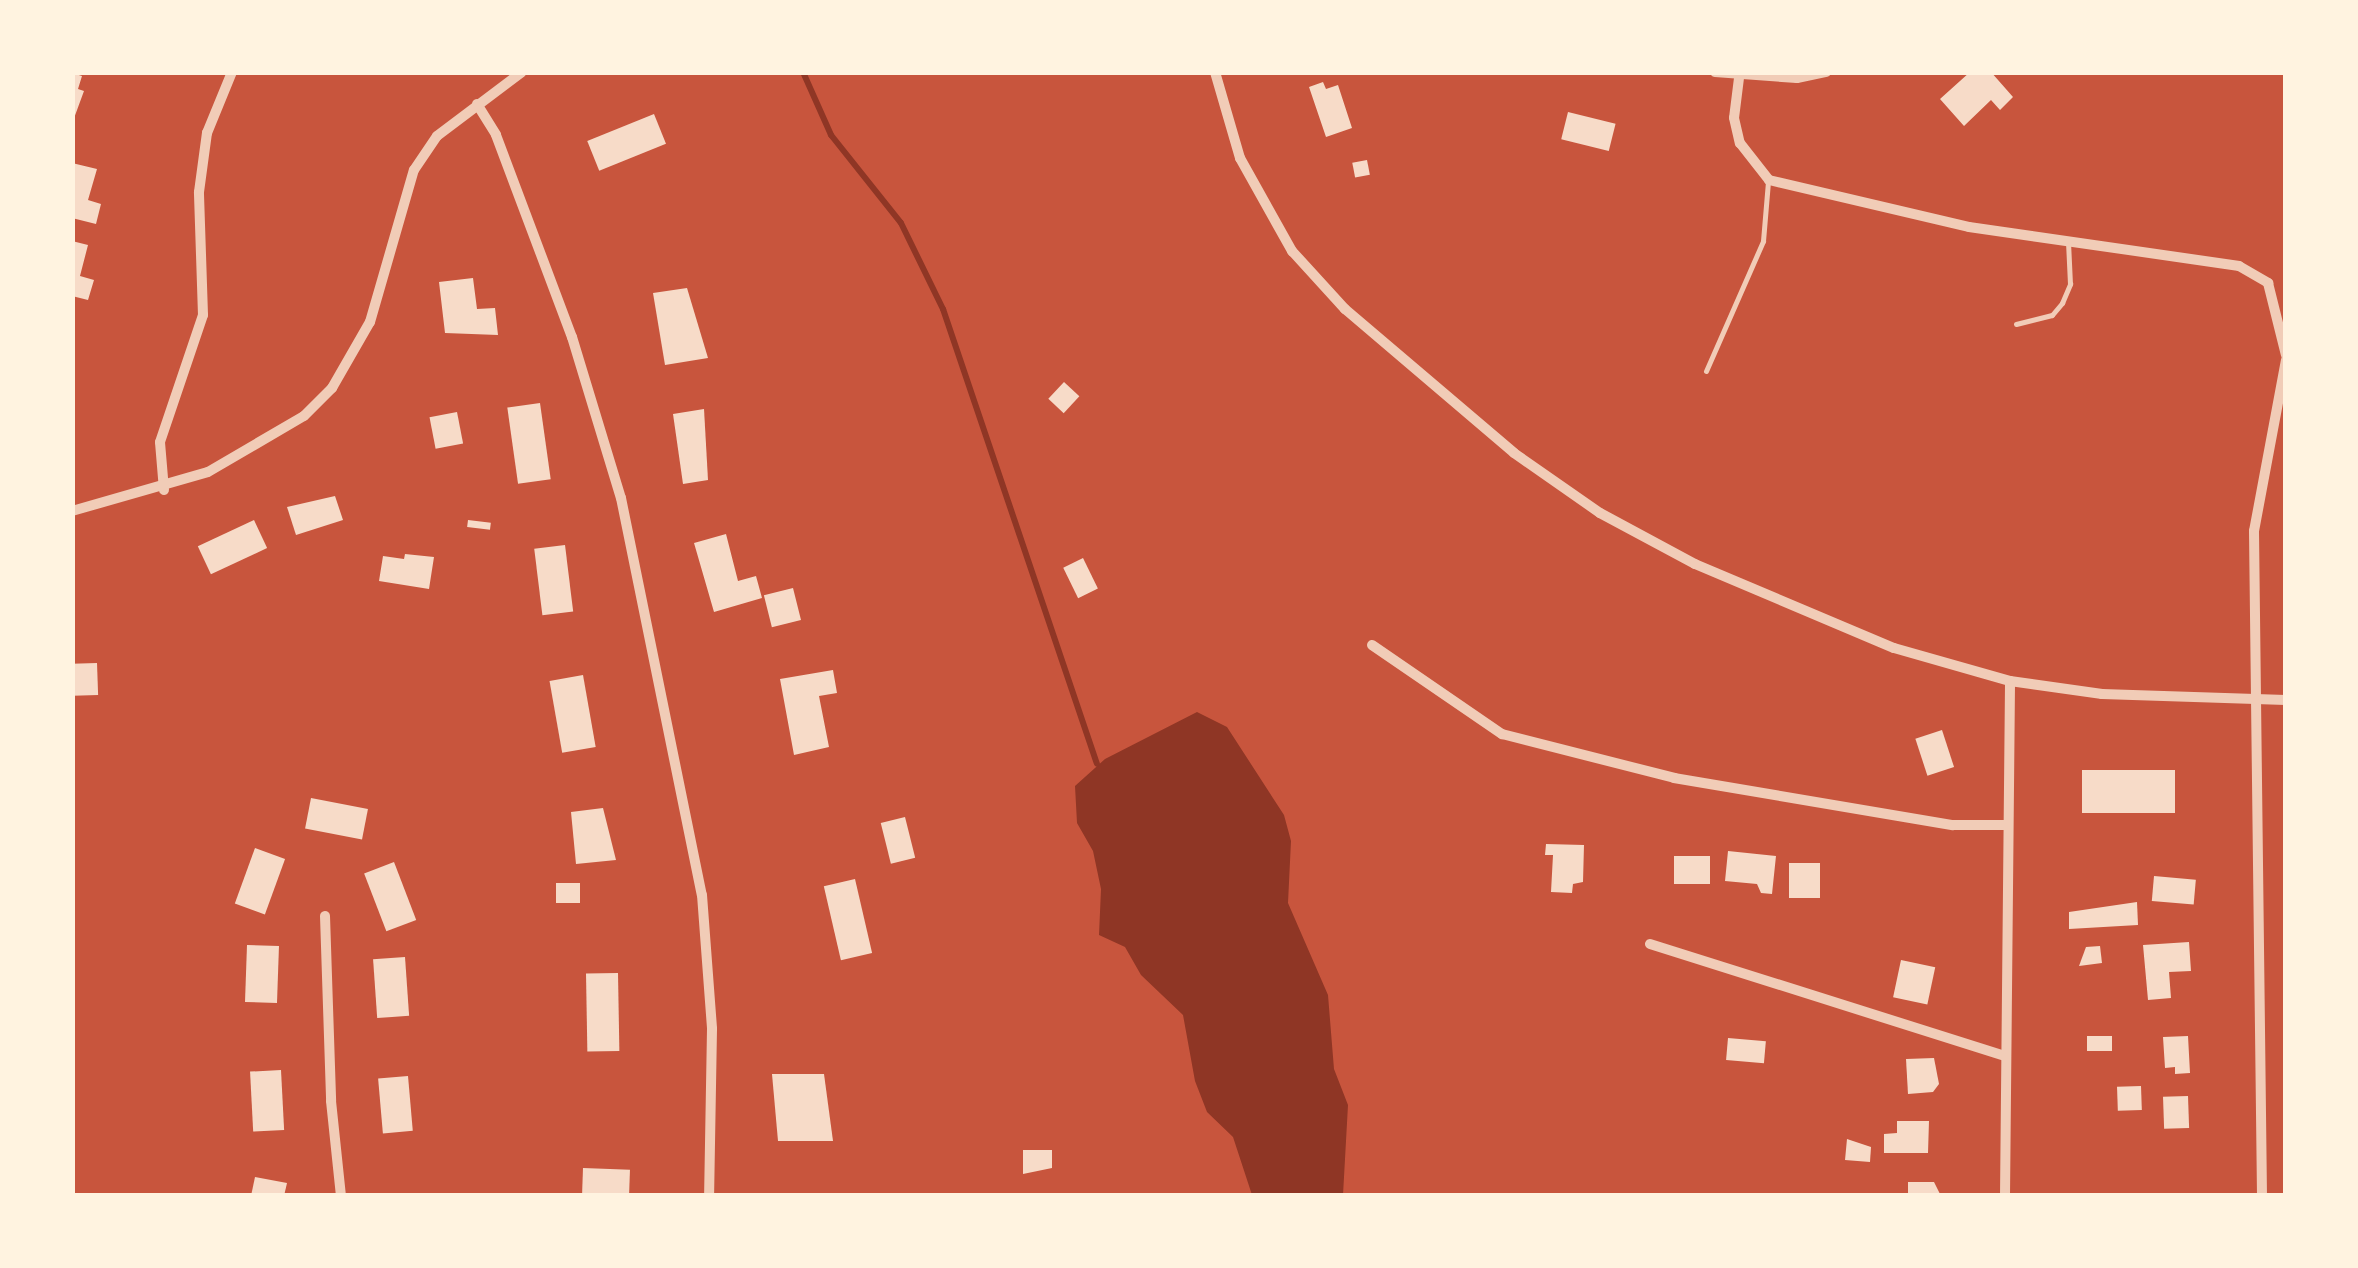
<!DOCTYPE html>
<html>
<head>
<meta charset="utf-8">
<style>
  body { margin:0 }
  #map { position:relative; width:2358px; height:1268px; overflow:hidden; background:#c8553d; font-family:Mulish,sans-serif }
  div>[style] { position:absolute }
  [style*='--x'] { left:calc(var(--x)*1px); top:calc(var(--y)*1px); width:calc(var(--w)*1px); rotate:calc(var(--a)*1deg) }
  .water>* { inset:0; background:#8f3625 }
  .stream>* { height:6px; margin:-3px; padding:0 3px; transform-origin:3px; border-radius:3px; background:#8f3625 }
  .building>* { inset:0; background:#f7dbc8; transform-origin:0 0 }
  .service>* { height:5px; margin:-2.5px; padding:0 2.5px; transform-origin:2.5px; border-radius:2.5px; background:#f1ccb7 }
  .minor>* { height:10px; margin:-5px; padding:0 5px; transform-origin:5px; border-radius:5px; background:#f1ccb7 }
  span { translate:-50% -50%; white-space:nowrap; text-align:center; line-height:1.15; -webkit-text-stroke:9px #fff3e0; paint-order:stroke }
  .frame { position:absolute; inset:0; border:75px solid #fff3e0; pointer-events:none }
</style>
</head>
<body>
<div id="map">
  <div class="water">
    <div style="clip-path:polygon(1197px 712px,1227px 727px,1284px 815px,1291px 841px,1288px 903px,1328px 995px,1334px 1069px,1348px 1105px,1343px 1195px,1252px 1195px,1233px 1137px,1207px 1112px,1195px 1081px,1183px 1015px,1141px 975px,1125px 947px,1099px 935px,1101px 889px,1093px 851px,1077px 823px,1075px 786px,1105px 759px)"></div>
  </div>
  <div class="stream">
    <div style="--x:803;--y:72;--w:69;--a:66"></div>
    <div style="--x:831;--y:135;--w:112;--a:51.5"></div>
    <div style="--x:901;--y:223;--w:96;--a:64"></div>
    <div style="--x:943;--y:309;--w:480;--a:71.3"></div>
  </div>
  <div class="building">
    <div style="clip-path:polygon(1970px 72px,1991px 72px,2013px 97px,2000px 110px,1991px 100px,1964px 126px,1940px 99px)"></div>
    <div style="clip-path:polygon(72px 73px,82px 76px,78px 89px,84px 91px,73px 121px)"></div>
    <div style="clip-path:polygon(1323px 82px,1326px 89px,1338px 85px,1352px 128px,1326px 137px,1309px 87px)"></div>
    <div style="left:1568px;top:112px;width:49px;height:28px;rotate:14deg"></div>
    <div style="left:654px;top:114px;width:32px;height:72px;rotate:68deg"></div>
    <div style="left:1367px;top:160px;width:15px;height:15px;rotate:79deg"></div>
    <div style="clip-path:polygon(72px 163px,97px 169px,88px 200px,101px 204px,96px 224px,72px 218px)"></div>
    <div style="clip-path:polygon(72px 241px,88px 245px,80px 276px,94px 280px,88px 300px,72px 296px)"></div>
    <div style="clip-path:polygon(473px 278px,477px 309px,495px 308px,498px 335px,445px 333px,439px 282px)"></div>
    <div style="clip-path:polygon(687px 288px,708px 358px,665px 365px,653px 293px)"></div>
    <div style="left:1064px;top:382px;width:21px;height:23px;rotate:43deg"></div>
    <div style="left:540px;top:403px;width:77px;height:33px;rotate:82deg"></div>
    <div style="clip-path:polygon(704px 409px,708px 480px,683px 484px,673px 414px)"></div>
    <div style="left:457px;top:412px;width:32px;height:28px;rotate:79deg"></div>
    <div style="clip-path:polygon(335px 496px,343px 520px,296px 535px,287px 507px)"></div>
    <div style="left:254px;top:520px;width:31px;height:62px;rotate:65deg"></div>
    <div style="left:468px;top:520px;width:23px;height:7px;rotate:7deg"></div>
    <div style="clip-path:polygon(726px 534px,738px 581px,756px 576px,762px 598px,714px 612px,694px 543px)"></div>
    <div style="left:565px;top:545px;width:67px;height:31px;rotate:83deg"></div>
    <div style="clip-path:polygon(405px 554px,434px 557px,429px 589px,379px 581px,383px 556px,404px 559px)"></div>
    <div style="left:1083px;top:558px;width:34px;height:22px;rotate:64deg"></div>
    <div style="left:793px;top:588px;width:33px;height:30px;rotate:76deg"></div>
    <div style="left:97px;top:663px;width:32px;height:25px;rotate:88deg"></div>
    <div style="clip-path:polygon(833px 670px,837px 693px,819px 696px,829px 747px,794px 755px,780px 679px)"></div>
    <div style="left:583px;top:675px;width:73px;height:34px;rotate:80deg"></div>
    <div style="left:1942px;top:730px;width:39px;height:28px;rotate:72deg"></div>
    <div style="left:2175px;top:770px;width:43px;height:93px;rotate:90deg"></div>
    <div style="left:311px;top:798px;width:58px;height:31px;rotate:11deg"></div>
    <div style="clip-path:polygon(603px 808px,616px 860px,576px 864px,571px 812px)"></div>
    <div style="left:905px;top:817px;width:42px;height:25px;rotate:76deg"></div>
    <div style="clip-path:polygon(1546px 844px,1584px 845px,1583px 882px,1573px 884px,1572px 893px,1551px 892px,1553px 855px,1545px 855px)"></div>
    <div style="left:255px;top:848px;width:32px;height:59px;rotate:20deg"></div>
    <div style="clip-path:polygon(1728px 851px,1776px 856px,1772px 894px,1761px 893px,1757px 884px,1725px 881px)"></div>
    <div style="left:1674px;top:856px;width:36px;height:28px"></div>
    <div style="left:394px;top:862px;width:62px;height:32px;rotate:69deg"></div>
    <div style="left:1820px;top:863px;width:35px;height:31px;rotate:90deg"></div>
    <div style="left:2154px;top:876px;width:42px;height:25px;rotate:5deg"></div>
    <div style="left:855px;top:879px;width:76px;height:32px;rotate:77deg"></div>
    <div style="left:580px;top:883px;width:20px;height:24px;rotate:90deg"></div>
    <div style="clip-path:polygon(2137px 902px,2138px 925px,2069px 929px,2069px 912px)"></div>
    <div style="clip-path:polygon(2189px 942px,2191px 971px,2169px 972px,2171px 998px,2148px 1000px,2143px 945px)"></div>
    <div style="left:247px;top:945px;width:32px;height:57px;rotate:2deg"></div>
    <div style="clip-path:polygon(2100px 946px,2102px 963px,2079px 966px,2086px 947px)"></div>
    <div style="left:405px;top:957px;width:59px;height:32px;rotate:86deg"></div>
    <div style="left:1901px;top:960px;width:35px;height:38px;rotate:12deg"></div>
    <div style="left:618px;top:973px;width:78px;height:32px;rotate:89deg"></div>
    <div style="left:2112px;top:1036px;width:15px;height:25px;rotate:90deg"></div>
    <div style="clip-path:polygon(2188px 1036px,2190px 1073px,2175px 1074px,2175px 1067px,2165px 1068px,2163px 1037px)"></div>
    <div style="left:1728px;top:1038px;width:38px;height:22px;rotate:5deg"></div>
    <div style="clip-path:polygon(1934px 1058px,1939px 1084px,1933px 1092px,1908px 1094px,1906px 1059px)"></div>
    <div style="left:281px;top:1070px;width:60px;height:31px;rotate:87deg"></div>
    <div style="clip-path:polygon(772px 1074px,824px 1074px,833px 1141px,778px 1141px)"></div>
    <div style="left:408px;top:1076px;width:55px;height:30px;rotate:85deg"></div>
    <div style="left:2141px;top:1086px;width:24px;height:24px;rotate:88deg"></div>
    <div style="left:2188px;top:1096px;width:32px;height:25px;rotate:88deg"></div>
    <div style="clip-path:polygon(1897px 1121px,1929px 1121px,1928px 1153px,1884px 1153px,1884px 1134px,1897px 1133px)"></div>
    <div style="clip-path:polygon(1847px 1139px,1871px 1147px,1870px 1162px,1845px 1160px)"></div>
    <div style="clip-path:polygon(1023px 1150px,1052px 1150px,1052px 1168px,1023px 1174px)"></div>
    <div style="left:583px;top:1168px;width:47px;height:28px;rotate:2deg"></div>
    <div style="clip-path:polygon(255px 1177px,287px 1183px,284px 1196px,251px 1196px)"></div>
    <div style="clip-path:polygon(1908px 1182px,1934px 1182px,1941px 1196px,1908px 1196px)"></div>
  </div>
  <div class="service">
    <div style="--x:2016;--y:324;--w:37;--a:-14"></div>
    <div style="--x:2052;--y:315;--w:16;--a:-50"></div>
    <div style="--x:2062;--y:303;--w:21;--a:-67"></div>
    <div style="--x:2070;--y:284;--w:42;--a:-92.7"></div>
    <div style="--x:1706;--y:371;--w:142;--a:-66.3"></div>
    <div style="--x:1763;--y:241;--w:60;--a:-85.2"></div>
  </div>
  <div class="minor">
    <div style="--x:1215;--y:72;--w:90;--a:73.8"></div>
    <div style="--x:1240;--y:158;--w:107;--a:60.8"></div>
    <div style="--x:1292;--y:251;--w:79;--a:47.6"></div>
    <div style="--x:1345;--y:309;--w:222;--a:40.4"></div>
    <div style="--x:1514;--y:453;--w:105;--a:34.9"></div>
    <div style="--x:1600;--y:513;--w:108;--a:28.2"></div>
    <div style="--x:1695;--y:564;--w:216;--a:22.9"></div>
    <div style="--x:1894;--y:648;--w:121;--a:15.9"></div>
    <div style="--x:2010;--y:681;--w:93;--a:8"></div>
    <div style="--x:2102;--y:694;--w:184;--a:1.9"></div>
    <div style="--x:1715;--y:72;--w:82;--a:4.2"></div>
    <div style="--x:1797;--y:78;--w:30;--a:-12"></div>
    <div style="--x:1739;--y:78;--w:40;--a:97.1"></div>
    <div style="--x:1734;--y:118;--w:26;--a:77"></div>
    <div style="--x:1740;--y:143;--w:47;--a:51.9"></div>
    <div style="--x:1769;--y:180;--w:205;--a:13.2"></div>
    <div style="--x:1969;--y:227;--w:273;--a:8.2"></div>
    <div style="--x:2239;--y:266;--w:34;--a:30"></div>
    <div style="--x:2268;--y:283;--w:74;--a:76"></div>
    <div style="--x:477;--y:104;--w:36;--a:58"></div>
    <div style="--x:496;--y:135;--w:216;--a:69.4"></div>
    <div style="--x:572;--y:337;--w:168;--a:73.1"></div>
    <div style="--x:621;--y:498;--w:405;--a:78.5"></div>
    <div style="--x:702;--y:895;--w:134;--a:85.7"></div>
    <div style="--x:712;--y:1029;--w:167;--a:91"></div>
    <div style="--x:164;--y:490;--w:48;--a:-94.8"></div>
    <div style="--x:160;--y:442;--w:134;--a:-71.3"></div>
    <div style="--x:203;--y:315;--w:123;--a:-91.9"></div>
    <div style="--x:199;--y:192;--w:60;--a:-82.3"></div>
    <div style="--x:207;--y:133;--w:66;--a:-67.7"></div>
    <div style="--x:72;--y:511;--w:141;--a:-16"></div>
    <div style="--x:208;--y:472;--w:111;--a:-30.3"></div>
    <div style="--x:304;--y:416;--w:40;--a:-45"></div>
    <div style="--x:332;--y:388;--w:76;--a:-60.1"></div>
    <div style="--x:370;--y:322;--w:158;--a:-73.9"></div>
    <div style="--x:414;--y:170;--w:41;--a:-55.9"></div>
    <div style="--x:437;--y:136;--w:106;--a:-37"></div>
    <div style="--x:1372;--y:645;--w:158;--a:34.4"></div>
    <div style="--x:1502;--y:734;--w:178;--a:14.3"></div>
    <div style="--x:1674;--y:778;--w:283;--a:9.6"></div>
    <div style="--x:1953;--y:825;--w:53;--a:0"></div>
    <div style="--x:325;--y:916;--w:185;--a:88.1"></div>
    <div style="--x:331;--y:1101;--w:96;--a:84"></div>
    <div style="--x:1650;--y:944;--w:373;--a:17.5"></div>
    <div style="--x:2005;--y:1196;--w:515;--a:-89.44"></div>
    <div style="--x:2262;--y:1196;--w:665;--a:-90.69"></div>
    <div style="--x:2254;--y:531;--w:174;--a:-79.4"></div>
  </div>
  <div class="frame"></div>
</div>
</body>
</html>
